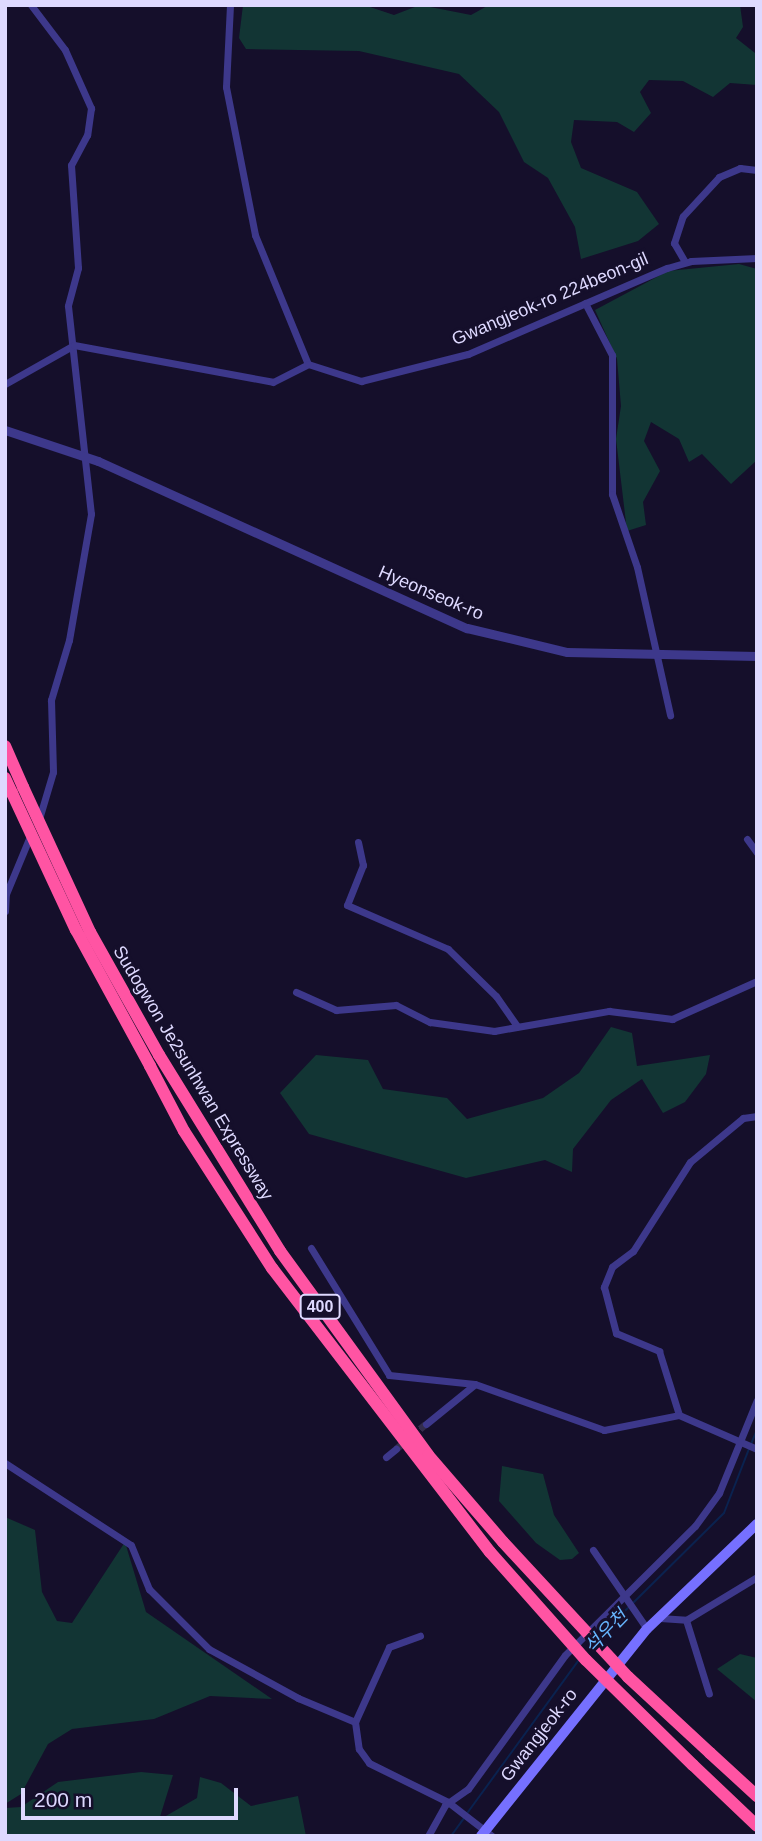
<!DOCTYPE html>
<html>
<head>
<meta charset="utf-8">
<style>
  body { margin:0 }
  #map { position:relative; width:762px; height:1841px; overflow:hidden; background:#150f2b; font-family:Helvetica,"Noto Sans KR",sans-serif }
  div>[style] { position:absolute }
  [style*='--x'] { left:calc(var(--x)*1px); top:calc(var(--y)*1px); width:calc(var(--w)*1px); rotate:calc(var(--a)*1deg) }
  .green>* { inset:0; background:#123534 }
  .stream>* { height:2px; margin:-1px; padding:0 1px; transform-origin:1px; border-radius:1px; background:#0a224f }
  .minor-tunnel>* { height:7px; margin-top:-3.5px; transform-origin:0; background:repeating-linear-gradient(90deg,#332d4b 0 7px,transparent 0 10.5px) }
  .minor>* { height:7px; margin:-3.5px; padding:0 3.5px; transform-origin:3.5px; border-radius:3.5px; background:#3d388b }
  .tertiary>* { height:9px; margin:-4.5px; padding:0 4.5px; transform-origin:4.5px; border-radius:4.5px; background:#3d388b }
  .secondary>* { height:10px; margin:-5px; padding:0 5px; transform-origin:5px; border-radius:5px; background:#7670ff }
  .motorway>* { height:12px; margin:-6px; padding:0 6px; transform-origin:6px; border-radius:6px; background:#ff54a3 }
  .motorway-bridge>* { height:12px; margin:-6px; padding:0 6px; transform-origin:6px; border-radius:6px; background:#ff54a3 }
  span { translate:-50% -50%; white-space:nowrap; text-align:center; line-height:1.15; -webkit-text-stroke:6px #150f2b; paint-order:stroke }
  .shield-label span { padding:2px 5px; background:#150f2b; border:2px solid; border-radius:5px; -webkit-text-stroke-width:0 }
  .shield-label { font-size:16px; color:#ded9ff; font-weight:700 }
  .street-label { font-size:18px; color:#ded9ff }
  .water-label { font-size:19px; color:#67b6ff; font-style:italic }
  .frame { position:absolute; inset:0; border:7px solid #ded9ff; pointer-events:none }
  .scale { position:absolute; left:21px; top:1788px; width:217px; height:32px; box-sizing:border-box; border:4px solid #ded9ff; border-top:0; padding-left:9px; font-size:21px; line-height:24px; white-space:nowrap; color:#ded9ff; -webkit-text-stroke:5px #150f2b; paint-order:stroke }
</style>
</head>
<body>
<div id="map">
  <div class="green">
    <div style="clip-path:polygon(243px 5px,364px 5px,394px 15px,420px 5px,471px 15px,489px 5px,740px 5px,743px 27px,736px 38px,755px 53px,757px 85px,730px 83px,713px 97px,683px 81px,649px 80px,640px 92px,651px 113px,634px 132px,617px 122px,574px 120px,571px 142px,581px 168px,637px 192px,659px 224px,638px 241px,581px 259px,575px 227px,548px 178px,524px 162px,499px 112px,459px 74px,359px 51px,246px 49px,239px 38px)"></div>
    <div style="clip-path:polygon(739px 264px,757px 269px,757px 460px,731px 484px,702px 454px,689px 462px,679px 439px,651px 422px,644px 441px,660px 471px,643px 502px,646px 525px,627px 531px,616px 439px,621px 406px,617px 359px,595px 310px,668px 271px)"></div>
    <div style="clip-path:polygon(611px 1027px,632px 1033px,637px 1066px,710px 1055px,706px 1074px,685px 1102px,663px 1113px,642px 1079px,611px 1100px,573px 1149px,572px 1172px,545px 1160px,466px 1178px,309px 1134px,280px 1093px,316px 1055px,368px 1060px,383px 1089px,447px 1098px,467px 1119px,543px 1098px,579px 1073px)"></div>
    <div style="clip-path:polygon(502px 1466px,543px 1474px,554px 1515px,579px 1553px,572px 1559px,560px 1560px,536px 1543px,499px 1501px)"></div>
    <div style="clip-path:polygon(5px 1517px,35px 1530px,42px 1592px,57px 1621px,72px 1623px,125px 1542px,146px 1612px,272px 1699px,210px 1696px,154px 1719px,72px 1729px,48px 1744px,21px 1794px,5px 1804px)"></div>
    <div style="clip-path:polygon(740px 1654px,757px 1658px,757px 1702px,717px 1669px)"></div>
    <div style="clip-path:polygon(141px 1772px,173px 1775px,159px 1820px,197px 1798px,200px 1777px,221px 1783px,251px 1806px,298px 1796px,306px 1836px,5px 1836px,5px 1808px,21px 1807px,58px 1782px)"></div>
  </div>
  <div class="stream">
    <div style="--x:751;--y:1444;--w:15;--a:-67"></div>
    <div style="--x:632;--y:1604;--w:129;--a:-44.7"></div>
    <div style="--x:724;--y:1513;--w:69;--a:-68.7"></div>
    <div style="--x:597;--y:1638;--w:43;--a:-44.1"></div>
    <div style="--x:468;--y:1812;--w:187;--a:-53.9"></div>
    <div style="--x:451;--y:1836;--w:24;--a:-54"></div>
  </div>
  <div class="minor-tunnel">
    <div style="--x:396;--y:1449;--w:39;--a:-40"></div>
  </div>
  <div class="minor">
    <div style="--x:31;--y:5;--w:56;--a:52.9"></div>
    <div style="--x:65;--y:50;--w:64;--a:65.9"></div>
    <div style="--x:91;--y:108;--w:27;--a:98"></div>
    <div style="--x:87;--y:135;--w:34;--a:118"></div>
    <div style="--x:71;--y:165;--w:103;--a:86.1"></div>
    <div style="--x:78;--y:268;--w:39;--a:105"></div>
    <div style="--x:68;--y:306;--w:209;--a:83.7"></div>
    <div style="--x:91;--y:514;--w:128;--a:99.9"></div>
    <div style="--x:69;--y:640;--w:63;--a:106.7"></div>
    <div style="--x:51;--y:700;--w:72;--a:88.4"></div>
    <div style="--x:53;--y:772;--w:49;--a:106.6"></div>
    <div style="--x:230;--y:5;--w:82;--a:92.8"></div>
    <div style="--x:226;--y:87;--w:151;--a:78.9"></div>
    <div style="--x:255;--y:235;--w:139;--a:67.7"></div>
    <div style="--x:685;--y:262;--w:22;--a:-120"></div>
    <div style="--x:674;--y:243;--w:28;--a:-72"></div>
    <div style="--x:683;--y:216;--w:53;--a:-47.3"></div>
    <div style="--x:719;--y:177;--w:23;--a:-23"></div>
    <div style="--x:740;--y:168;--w:17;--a:7"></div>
    <div style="--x:585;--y:303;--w:59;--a:62.6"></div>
    <div style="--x:612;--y:355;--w:139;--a:90"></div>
    <div style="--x:612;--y:494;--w:77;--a:71.1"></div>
    <div style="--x:637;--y:567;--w:152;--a:77.4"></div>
    <div style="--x:5;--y:384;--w:79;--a:-29.5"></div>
    <div style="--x:74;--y:345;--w:202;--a:10.5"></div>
    <div style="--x:273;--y:382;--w:39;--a:-27"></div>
    <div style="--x:308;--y:364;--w:56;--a:17.8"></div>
    <div style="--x:361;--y:381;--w:110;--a:-14.2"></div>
    <div style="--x:468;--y:354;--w:217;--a:-23.4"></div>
    <div style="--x:667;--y:268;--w:25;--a:-16"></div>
    <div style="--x:691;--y:261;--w:66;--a:-2.6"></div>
    <div style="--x:747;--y:839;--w:17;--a:54"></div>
    <div style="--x:358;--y:842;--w:24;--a:78"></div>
    <div style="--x:363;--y:865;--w:43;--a:111.8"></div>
    <div style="--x:347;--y:905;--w:110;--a:23.5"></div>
    <div style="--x:448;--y:949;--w:67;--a:44.4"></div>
    <div style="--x:496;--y:996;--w:37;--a:55"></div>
    <div style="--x:5;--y:911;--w:17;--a:-87"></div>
    <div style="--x:6;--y:894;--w:63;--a:-67.5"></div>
    <div style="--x:296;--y:992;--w:44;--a:24.2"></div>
    <div style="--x:336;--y:1010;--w:60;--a:-4.8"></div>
    <div style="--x:396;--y:1005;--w:38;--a:27"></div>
    <div style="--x:430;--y:1022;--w:65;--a:8"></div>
    <div style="--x:494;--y:1031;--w:117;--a:-9.9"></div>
    <div style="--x:609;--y:1011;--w:64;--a:7.2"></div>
    <div style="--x:672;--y:1019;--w:93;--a:-24.1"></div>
    <div style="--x:757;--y:1116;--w:14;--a:172"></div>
    <div style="--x:743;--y:1118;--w:69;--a:140.3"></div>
    <div style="--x:690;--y:1162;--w:106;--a:122.6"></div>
    <div style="--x:633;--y:1251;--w:26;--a:143"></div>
    <div style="--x:612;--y:1267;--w:22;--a:112"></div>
    <div style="--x:604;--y:1287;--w:48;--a:75.4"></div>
    <div style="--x:616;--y:1333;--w:47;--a:22.7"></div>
    <div style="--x:659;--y:1351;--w:67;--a:72.6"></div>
    <div style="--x:679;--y:1415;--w:85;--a:23.6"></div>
    <div style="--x:311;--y:1248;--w:149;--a:58.4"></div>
    <div style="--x:389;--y:1375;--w:86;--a:6"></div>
    <div style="--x:475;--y:1384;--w:137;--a:19.6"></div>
    <div style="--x:604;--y:1430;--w:76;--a:-11.3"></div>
    <div style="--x:426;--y:1424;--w:63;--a:-39.2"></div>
    <div style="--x:386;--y:1457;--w:13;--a:-39"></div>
    <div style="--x:5;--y:1463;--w:150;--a:33.1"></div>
    <div style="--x:131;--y:1545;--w:48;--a:67.8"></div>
    <div style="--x:149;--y:1589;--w:85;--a:45"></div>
    <div style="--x:209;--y:1649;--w:102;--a:28.8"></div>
    <div style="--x:298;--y:1698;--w:62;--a:22.8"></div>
    <div style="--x:355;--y:1722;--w:27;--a:82"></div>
    <div style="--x:359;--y:1749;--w:17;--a:54"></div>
    <div style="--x:369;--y:1763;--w:88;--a:26.3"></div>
    <div style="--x:448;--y:1802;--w:56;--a:37.7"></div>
    <div style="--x:593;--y:1550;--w:96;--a:55.6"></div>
    <div style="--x:660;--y:1618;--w:26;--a:4"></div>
    <div style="--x:686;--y:1620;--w:77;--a:72.7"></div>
    <div style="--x:686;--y:1620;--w:83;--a:-31.2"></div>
    <div style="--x:355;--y:1722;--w:82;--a:-65.6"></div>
    <div style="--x:389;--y:1647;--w:33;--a:-20"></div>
    <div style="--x:428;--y:1836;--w:35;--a:-61"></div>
    <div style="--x:445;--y:1805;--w:28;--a:-35"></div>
    <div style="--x:468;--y:1789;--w:165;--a:-54.1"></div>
    <div style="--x:565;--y:1655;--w:183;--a:-44.8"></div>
    <div style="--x:695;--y:1526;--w:41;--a:-54"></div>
    <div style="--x:719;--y:1493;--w:100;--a:-67.8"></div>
  </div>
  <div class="tertiary">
    <div style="--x:5;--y:430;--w:98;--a:18.4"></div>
    <div style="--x:98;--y:461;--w:405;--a:24.4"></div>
    <div style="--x:467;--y:628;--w:103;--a:13.5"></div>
    <div style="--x:567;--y:652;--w:190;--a:1.2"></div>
  </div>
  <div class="secondary">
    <div style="--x:481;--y:1836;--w:265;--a:-51.3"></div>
    <div style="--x:647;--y:1629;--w:152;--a:-43.7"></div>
  </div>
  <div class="motorway">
    <div style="--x:5;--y:746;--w:45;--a:66.3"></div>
    <div style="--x:5;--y:778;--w:17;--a:65"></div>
    <div style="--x:159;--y:1055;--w:230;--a:58.3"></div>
    <div style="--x:280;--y:1251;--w:252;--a:54"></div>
    <div style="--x:428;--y:1455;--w:115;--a:49.2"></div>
    <div style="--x:150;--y:1066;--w:73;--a:62.4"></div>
    <div style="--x:184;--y:1131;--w:163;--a:57.3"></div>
    <div style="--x:272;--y:1268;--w:358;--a:52.5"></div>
    <div style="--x:710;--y:1753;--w:64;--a:42.5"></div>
    <div style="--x:693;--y:1765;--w:88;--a:43.6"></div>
  </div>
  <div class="motorway-bridge">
    <div style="--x:23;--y:787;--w:160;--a:65.2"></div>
    <div style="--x:90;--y:932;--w:141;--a:60.7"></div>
    <div style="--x:12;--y:793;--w:151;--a:65"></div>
    <div style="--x:76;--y:930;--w:155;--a:61.4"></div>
    <div style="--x:503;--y:1542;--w:184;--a:47.2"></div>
    <div style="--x:628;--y:1677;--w:112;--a:42.8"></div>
    <div style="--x:490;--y:1552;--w:144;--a:48.4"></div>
    <div style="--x:586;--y:1660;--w:150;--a:44.5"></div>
  </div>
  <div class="shield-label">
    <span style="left:320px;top:1307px">400</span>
  </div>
  <div class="street-label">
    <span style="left:550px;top:299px;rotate:-23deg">Gwangjeok-ro 224beon-gil</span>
    <span style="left:431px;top:593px;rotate:23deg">Hyeonseok-ro</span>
    <span style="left:193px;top:1073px;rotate:59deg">Sudogwon Je2sunhwan Expressway</span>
    <span style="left:539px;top:1735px;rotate:-52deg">Gwangjeok-ro</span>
  </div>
  <div class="water-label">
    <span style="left:606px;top:1632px;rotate:-46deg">석우천</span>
  </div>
  <div class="frame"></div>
  <div class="scale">200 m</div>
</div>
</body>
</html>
